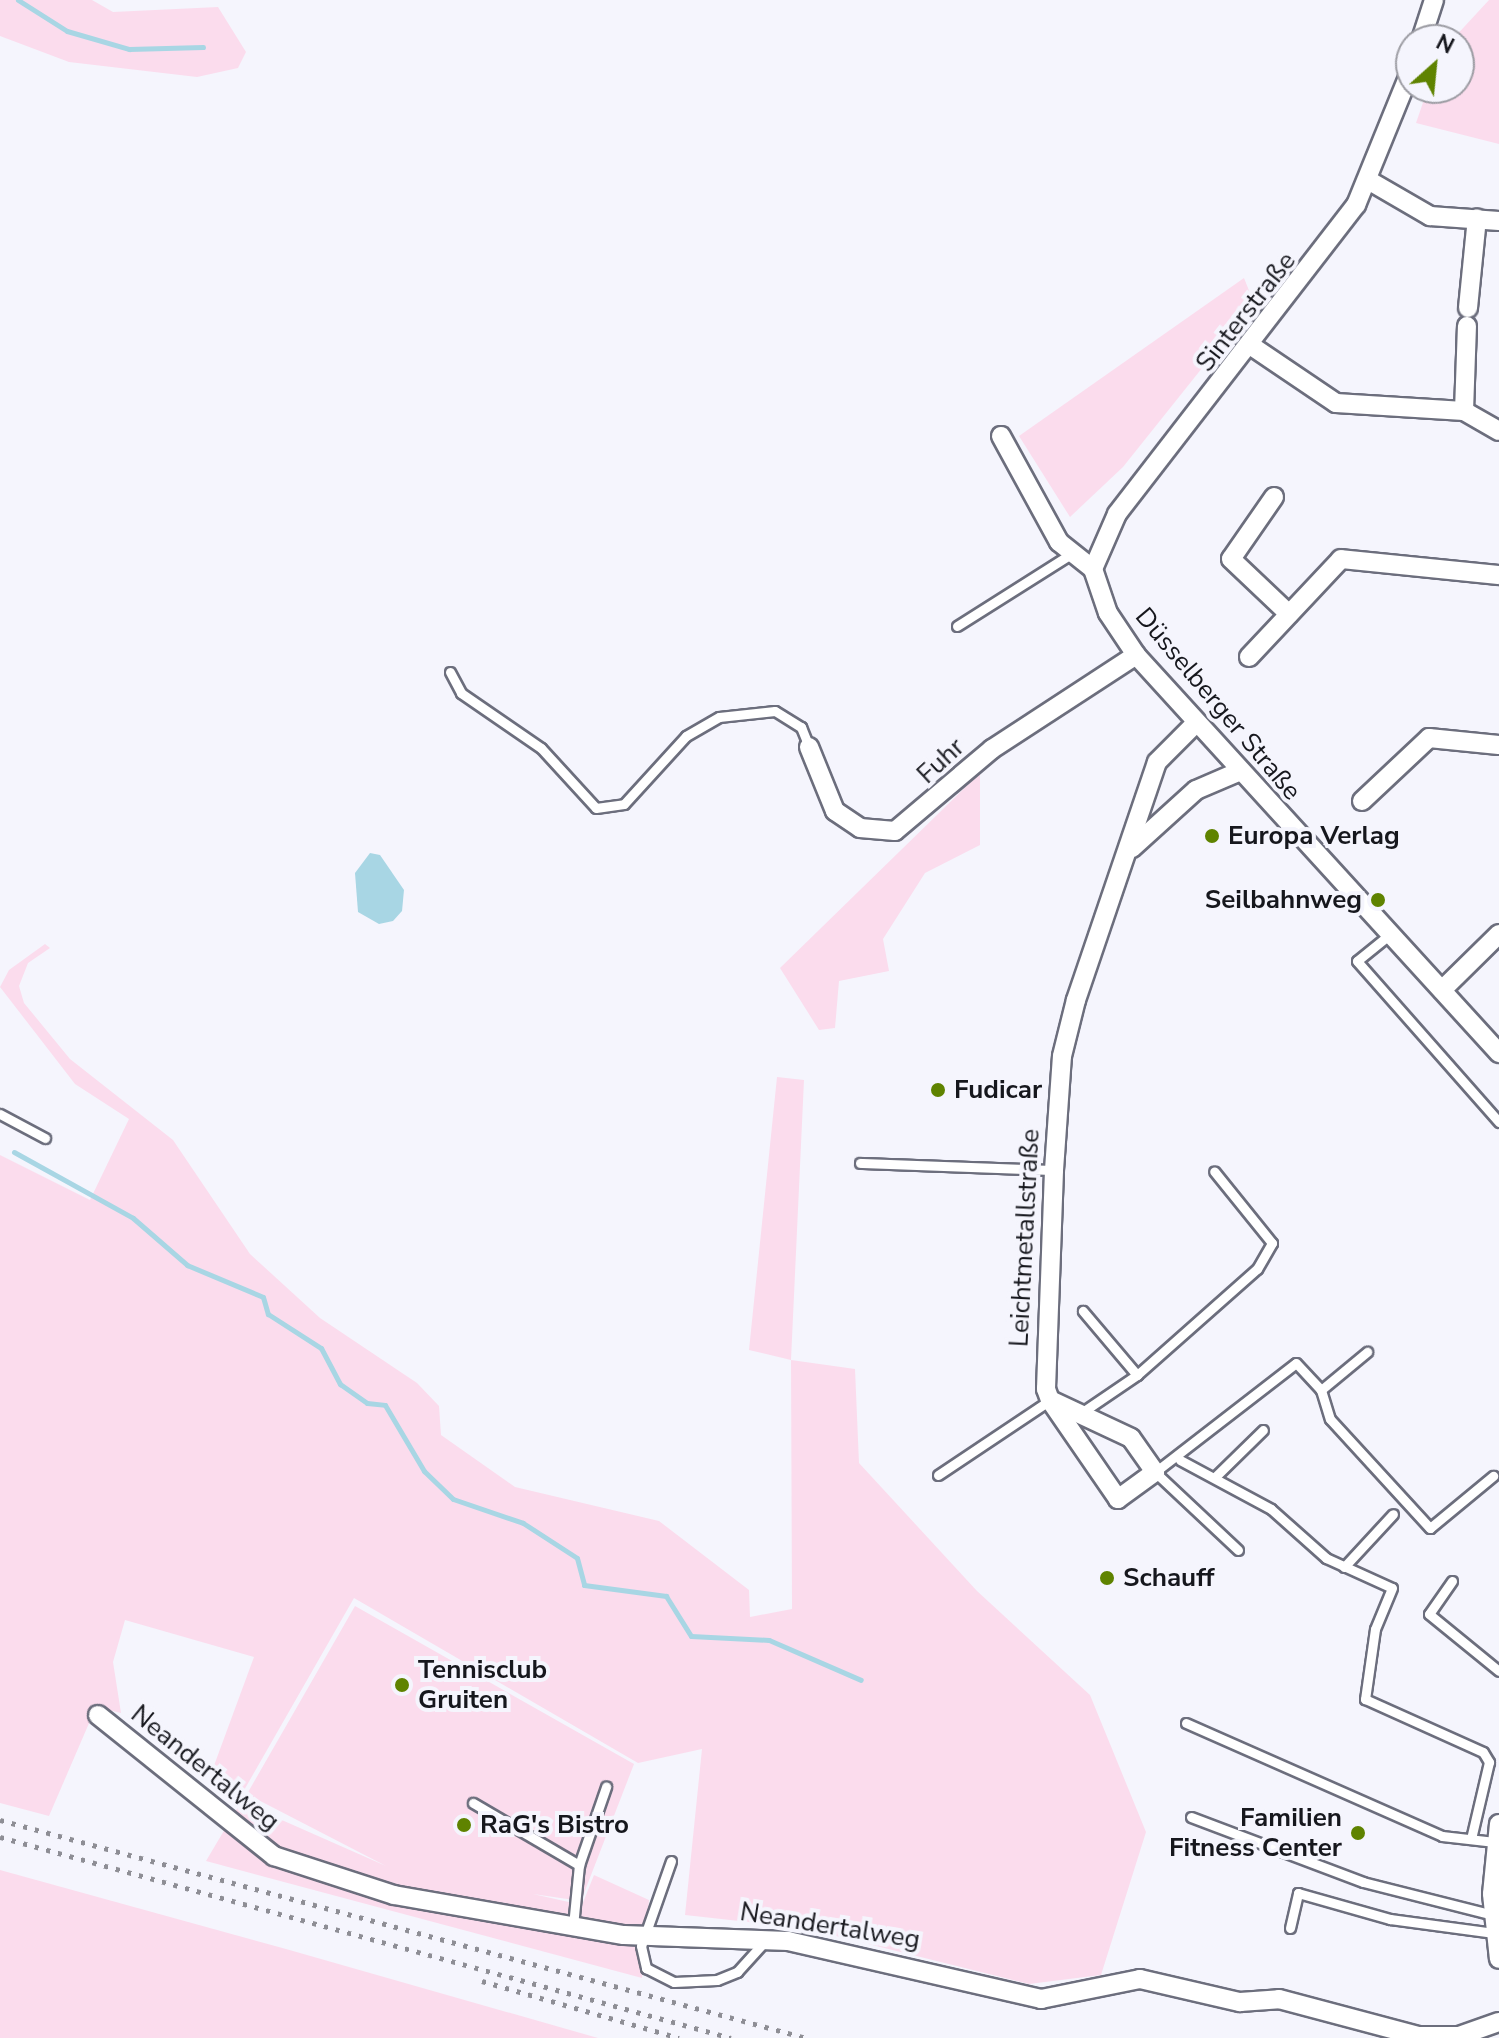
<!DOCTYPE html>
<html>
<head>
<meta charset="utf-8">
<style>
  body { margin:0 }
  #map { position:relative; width:1499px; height:2038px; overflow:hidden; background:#f5f5fd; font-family:"Nunito Sans",sans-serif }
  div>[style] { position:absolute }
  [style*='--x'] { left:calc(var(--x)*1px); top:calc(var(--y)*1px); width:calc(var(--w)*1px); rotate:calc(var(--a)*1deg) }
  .green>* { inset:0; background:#fbdced }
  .water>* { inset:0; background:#a8d6e4 }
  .stream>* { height:5px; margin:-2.5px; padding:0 2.5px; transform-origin:2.5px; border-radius:2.5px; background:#a8d6e4 }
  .roads { filter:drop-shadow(2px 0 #6c6e7d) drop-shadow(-2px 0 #6c6e7d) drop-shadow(0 2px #6c6e7d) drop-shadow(0 -2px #6c6e7d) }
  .lane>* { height:9px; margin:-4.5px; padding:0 4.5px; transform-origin:4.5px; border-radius:4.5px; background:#fff }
  .street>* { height:18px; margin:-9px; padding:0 9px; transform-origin:9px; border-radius:9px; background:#fff }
  .rail>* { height:5px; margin-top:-2.5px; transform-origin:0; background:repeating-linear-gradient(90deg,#8e8e95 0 4px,transparent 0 12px) }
  .dots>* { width:22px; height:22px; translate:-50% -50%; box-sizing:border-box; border:4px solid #f5f5fd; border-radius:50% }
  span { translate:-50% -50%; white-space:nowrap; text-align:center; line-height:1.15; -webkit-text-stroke:8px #f5f5fd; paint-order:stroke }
  .street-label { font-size:26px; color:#16171d }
  .poi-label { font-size:26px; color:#16171d; font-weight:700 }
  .left { translate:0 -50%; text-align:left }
  .right { translate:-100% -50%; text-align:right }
  .north { position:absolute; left:1395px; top:24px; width:80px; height:80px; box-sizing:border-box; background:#f5f5fd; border:2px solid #9c9ca3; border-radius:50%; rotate:27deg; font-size:22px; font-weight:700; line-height:32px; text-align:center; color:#16171d }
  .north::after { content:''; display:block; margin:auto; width:28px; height:36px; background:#5f8300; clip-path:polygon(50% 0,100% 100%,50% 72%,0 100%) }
</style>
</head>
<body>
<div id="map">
  <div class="green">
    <div style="clip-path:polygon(0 0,92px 0,113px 12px,218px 7px,246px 52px,238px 68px,197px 77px,69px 62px,0 36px)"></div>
    <div style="clip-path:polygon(1489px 0,1499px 0,1499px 144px,1416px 123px,1428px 88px,1459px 88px,1459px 40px,1452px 40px)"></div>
    <div style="clip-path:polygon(1244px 278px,1254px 303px,1123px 467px,1070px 517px,1019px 436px)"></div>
    <div style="clip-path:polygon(980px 773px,980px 845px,925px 873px,883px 939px,889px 971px,839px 981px,835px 1028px,819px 1030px,780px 968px)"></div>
    <div style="clip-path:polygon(45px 944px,50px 948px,28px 963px,19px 986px,24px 1003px,70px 1059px,173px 1140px,250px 1254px,320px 1318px,417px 1383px,439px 1406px,441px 1435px,515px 1487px,659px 1521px,749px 1590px,750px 1617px,792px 1609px,791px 1360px,749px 1350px,777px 1077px,804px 1080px,791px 1360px,855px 1369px,859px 1463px,977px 1591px,1090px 1695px,1146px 1832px,1101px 1975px,1029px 1984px,804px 1928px,685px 1915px,702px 1749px,638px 1763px,354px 1598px,243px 1792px,212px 1771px,254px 1657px,125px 1620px,113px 1662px,121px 1713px,96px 1707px,49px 1816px,0 1803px,0 1155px,90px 1200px,129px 1119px,75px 1084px,0 987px,9px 970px)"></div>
    <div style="clip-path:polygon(355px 1606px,634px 1764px,581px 1901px,533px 1894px,582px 1905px,594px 1875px,649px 1900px,642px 1978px,206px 1861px,241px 1802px,386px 1866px,247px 1794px)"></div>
    <div style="clip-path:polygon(0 1870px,286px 1949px,598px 2038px,0 2038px)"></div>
  </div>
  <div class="water">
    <div style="clip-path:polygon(370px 853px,380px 855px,404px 890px,402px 911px,393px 921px,379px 924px,358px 912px,355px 873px)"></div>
  </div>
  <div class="stream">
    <div style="--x:18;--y:0;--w:58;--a:32.3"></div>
    <div style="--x:67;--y:31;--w:65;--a:16.2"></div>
    <div style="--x:129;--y:49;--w:74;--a:-1.5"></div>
    <div style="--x:14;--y:1152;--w:136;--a:29"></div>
    <div style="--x:133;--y:1218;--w:72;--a:41"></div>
    <div style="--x:187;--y:1265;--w:82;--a:22.8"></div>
    <div style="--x:263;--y:1297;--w:18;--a:74"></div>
    <div style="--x:268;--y:1314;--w:63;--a:32.7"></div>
    <div style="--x:321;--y:1348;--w:41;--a:62.2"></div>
    <div style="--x:340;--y:1384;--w:33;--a:35"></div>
    <div style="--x:367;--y:1403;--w:18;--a:6"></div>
    <div style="--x:385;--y:1405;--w:77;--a:59.4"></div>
    <div style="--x:424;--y:1471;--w:40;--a:44"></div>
    <div style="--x:453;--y:1499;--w:74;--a:18.9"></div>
    <div style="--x:523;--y:1523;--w:64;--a:32.9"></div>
    <div style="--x:577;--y:1558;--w:28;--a:75"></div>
    <div style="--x:584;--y:1585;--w:83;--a:7.6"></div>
    <div style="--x:666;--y:1596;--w:47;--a:58"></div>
    <div style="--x:691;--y:1636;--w:78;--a:2.9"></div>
    <div style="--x:769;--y:1640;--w:100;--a:23.5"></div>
  </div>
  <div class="roads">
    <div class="lane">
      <div style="--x:957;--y:626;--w:135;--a:-32.3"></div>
      <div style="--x:450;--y:672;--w:24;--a:62"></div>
      <div style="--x:461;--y:693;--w:97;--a:34.5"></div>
      <div style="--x:541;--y:748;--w:81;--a:47.5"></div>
      <div style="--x:596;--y:808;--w:28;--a:-8"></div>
      <div style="--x:624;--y:804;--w:92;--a:-47.6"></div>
      <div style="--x:686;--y:736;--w:38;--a:-30"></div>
      <div style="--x:719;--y:717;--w:56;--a:-6.1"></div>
      <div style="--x:775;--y:711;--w:31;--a:32"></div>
      <div style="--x:801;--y:727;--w:22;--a:68"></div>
      <div style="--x:1389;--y:935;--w:41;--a:140.9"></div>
      <div style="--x:1357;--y:961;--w:215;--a:48.6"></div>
      <div style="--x:0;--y:1114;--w:51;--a:28.1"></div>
      <div style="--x:860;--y:1163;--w:194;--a:2.1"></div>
      <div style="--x:1137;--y:1375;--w:160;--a:-41.5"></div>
      <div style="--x:1257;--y:1269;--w:30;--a:-60"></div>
      <div style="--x:1272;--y:1243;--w:92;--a:-128.9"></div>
      <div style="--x:1321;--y:1390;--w:60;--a:-39.6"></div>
      <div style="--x:1081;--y:1413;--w:68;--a:-34.2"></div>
      <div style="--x:1137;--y:1375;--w:84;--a:-130.2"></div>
      <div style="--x:1180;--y:1460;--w:103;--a:28.3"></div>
      <div style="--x:1271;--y:1509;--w:74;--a:41.7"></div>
      <div style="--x:1326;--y:1558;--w:72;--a:24.4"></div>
      <div style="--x:1392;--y:1588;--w:44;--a:112.5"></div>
      <div style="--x:1375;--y:1629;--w:71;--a:98.1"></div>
      <div style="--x:1365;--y:1699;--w:129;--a:24.2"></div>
      <div style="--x:1483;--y:1752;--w:12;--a:59"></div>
      <div style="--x:1489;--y:1762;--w:79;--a:103.2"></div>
      <div style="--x:938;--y:1475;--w:135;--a:-33.8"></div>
      <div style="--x:1215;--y:1477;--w:67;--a:-44.4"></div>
      <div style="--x:1238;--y:1550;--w:114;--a:-136.8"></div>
      <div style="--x:1155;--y:1472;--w:178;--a:-37.7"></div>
      <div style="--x:1296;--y:1363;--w:37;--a:47"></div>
      <div style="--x:1321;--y:1390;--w:30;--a:73"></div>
      <div style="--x:1330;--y:1419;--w:148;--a:47.5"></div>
      <div style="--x:1430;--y:1528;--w:82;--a:-39.5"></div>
      <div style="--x:1344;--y:1567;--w:72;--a:-47.2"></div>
      <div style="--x:1452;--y:1581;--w:40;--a:124.9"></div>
      <div style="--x:1429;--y:1614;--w:90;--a:39.2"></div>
      <div style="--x:1186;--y:1723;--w:280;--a:23.8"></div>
      <div style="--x:1442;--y:1836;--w:53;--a:6.5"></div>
      <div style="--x:473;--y:1803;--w:123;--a:30.3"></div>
      <div style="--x:1191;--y:1817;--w:184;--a:20.7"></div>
      <div style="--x:1363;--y:1882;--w:134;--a:14.2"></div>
      <div style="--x:671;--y:1861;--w:90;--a:109.4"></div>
      <div style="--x:641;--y:1946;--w:23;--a:77"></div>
      <div style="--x:646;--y:1968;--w:31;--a:27"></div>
      <div style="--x:674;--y:1982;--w:43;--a:-2.7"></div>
      <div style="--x:717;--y:1980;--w:22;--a:-22"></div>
      <div style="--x:737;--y:1972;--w:43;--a:-47.8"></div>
      <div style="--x:573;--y:1926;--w:61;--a:-84.4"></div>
      <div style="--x:579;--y:1865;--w:83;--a:-70.9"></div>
      <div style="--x:1290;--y:1928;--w:36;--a:-77"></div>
      <div style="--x:1298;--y:1893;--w:96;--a:15.8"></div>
      <div style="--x:1390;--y:1919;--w:105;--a:7.7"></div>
    </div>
    <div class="street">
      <div style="--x:1421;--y:40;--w:42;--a:-72"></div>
      <div style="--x:1368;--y:180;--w:72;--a:30.1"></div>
      <div style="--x:1430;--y:216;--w:69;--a:4.1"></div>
      <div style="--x:1468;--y:308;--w:90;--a:-84.3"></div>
      <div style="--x:1253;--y:347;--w:100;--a:34"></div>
      <div style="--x:1336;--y:403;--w:128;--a:3.6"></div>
      <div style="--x:1464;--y:411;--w:40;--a:29.7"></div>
      <div style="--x:1464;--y:411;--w:85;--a:-88"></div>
      <div style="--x:1001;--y:436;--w:121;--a:61.3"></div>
      <div style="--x:1059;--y:542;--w:43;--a:38.5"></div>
      <div style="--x:1093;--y:569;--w:46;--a:71.2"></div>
      <div style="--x:1108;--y:613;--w:50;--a:56.3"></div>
      <div style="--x:1136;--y:655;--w:539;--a:47.63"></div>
      <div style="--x:1274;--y:497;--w:75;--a:124.7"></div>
      <div style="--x:1231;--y:559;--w:80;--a:43.5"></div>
      <div style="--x:1093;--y:569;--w:60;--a:-66.4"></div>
      <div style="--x:1117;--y:514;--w:391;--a:-52.3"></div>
      <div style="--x:1356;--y:205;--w:146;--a:-67.8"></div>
      <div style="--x:1249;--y:657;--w:134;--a:-46.8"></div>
      <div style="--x:1341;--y:559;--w:159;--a:5.8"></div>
      <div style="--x:809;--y:747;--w:69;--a:67.9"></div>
      <div style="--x:835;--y:811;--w:30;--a:34"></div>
      <div style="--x:860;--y:828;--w:35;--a:5"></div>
      <div style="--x:895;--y:831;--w:127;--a:-40.2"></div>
      <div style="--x:992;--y:749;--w:172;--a:-33.1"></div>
      <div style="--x:1362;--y:801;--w:92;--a:-43.2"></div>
      <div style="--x:1429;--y:738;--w:70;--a:5.7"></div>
      <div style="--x:1132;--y:848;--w:86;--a:-42.2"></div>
      <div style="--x:1196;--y:790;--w:46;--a:-23.2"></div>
      <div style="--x:1442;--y:990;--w:80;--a:-44.5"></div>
      <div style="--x:1050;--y:1400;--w:89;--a:25.1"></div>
      <div style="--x:1131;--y:1438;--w:42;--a:54.8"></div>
      <div style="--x:1155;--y:1472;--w:46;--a:143.9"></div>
      <div style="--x:1118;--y:1499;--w:120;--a:-124.5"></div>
      <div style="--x:1050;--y:1400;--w:12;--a:-110"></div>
      <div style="--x:1046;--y:1389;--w:219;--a:-87.9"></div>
      <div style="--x:1054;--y:1170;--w:114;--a:-86"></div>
      <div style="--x:1062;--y:1056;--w:58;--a:-76"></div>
      <div style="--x:1076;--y:1000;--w:251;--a:-71.2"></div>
      <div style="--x:1157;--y:762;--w:54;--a:-45"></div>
      <div style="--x:98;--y:1715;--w:226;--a:38.7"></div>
      <div style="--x:274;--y:1856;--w:126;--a:18"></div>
      <div style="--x:394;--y:1895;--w:233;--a:9.9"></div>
      <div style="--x:624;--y:1935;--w:164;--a:2.1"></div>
      <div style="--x:788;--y:1941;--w:260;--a:12.9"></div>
      <div style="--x:1041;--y:1999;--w:101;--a:-11.4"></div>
      <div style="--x:1140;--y:1979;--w:103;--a:13"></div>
      <div style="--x:1240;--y:2002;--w:39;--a:-4"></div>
      <div style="--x:1279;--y:1999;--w:144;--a:14.9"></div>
      <div style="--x:1418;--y:2036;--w:41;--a:0"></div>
      <div style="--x:1459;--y:2036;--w:42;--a:-19.3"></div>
      <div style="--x:1499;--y:1824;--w:70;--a:95.7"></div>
      <div style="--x:1492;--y:1894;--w:65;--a:83.9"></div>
    </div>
  </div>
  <div class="rail">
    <div style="--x:0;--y:1820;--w:835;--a:15.13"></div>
    <div style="--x:0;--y:1837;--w:758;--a:15.37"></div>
    <div style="--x:482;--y:1981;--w:205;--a:16.1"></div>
  </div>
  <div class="dots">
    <div style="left:1212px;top:836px;background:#5f8300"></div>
    <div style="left:1378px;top:900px;background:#5f8300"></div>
    <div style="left:938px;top:1090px;background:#5f8300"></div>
    <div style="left:1107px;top:1578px;background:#5f8300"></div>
    <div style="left:402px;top:1685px;background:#5f8300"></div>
    <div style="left:464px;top:1825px;background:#5f8300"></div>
    <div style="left:1358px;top:1833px;background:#5f8300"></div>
  </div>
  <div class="street-label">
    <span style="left:1246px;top:312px;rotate:-52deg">Sinterstraße</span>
    <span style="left:1218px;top:704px;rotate:50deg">Düsselberger Straße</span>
    <span style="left:941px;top:761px;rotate:-43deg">Fuhr</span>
    <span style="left:1025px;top:1238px;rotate:-87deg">Leichtmetallstraße</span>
    <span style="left:205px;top:1768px;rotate:39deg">Neandertalweg</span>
    <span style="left:830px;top:1926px;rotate:9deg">Neandertalweg</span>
  </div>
  <div class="poi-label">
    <span class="left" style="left:1228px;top:836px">Europa Verlag</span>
    <span class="right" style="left:1362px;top:900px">Seilbahnweg</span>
    <span class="left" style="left:954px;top:1090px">Fudicar</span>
    <span class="left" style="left:1123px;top:1578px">Schauff</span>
    <span class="left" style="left:418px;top:1685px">Tennisclub<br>Gruiten</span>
    <span class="right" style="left:1342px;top:1833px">Familien<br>Fitness Center</span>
    <span class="left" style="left:480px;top:1825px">RaG's Bistro</span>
  </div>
  <div class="north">N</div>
</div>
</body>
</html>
